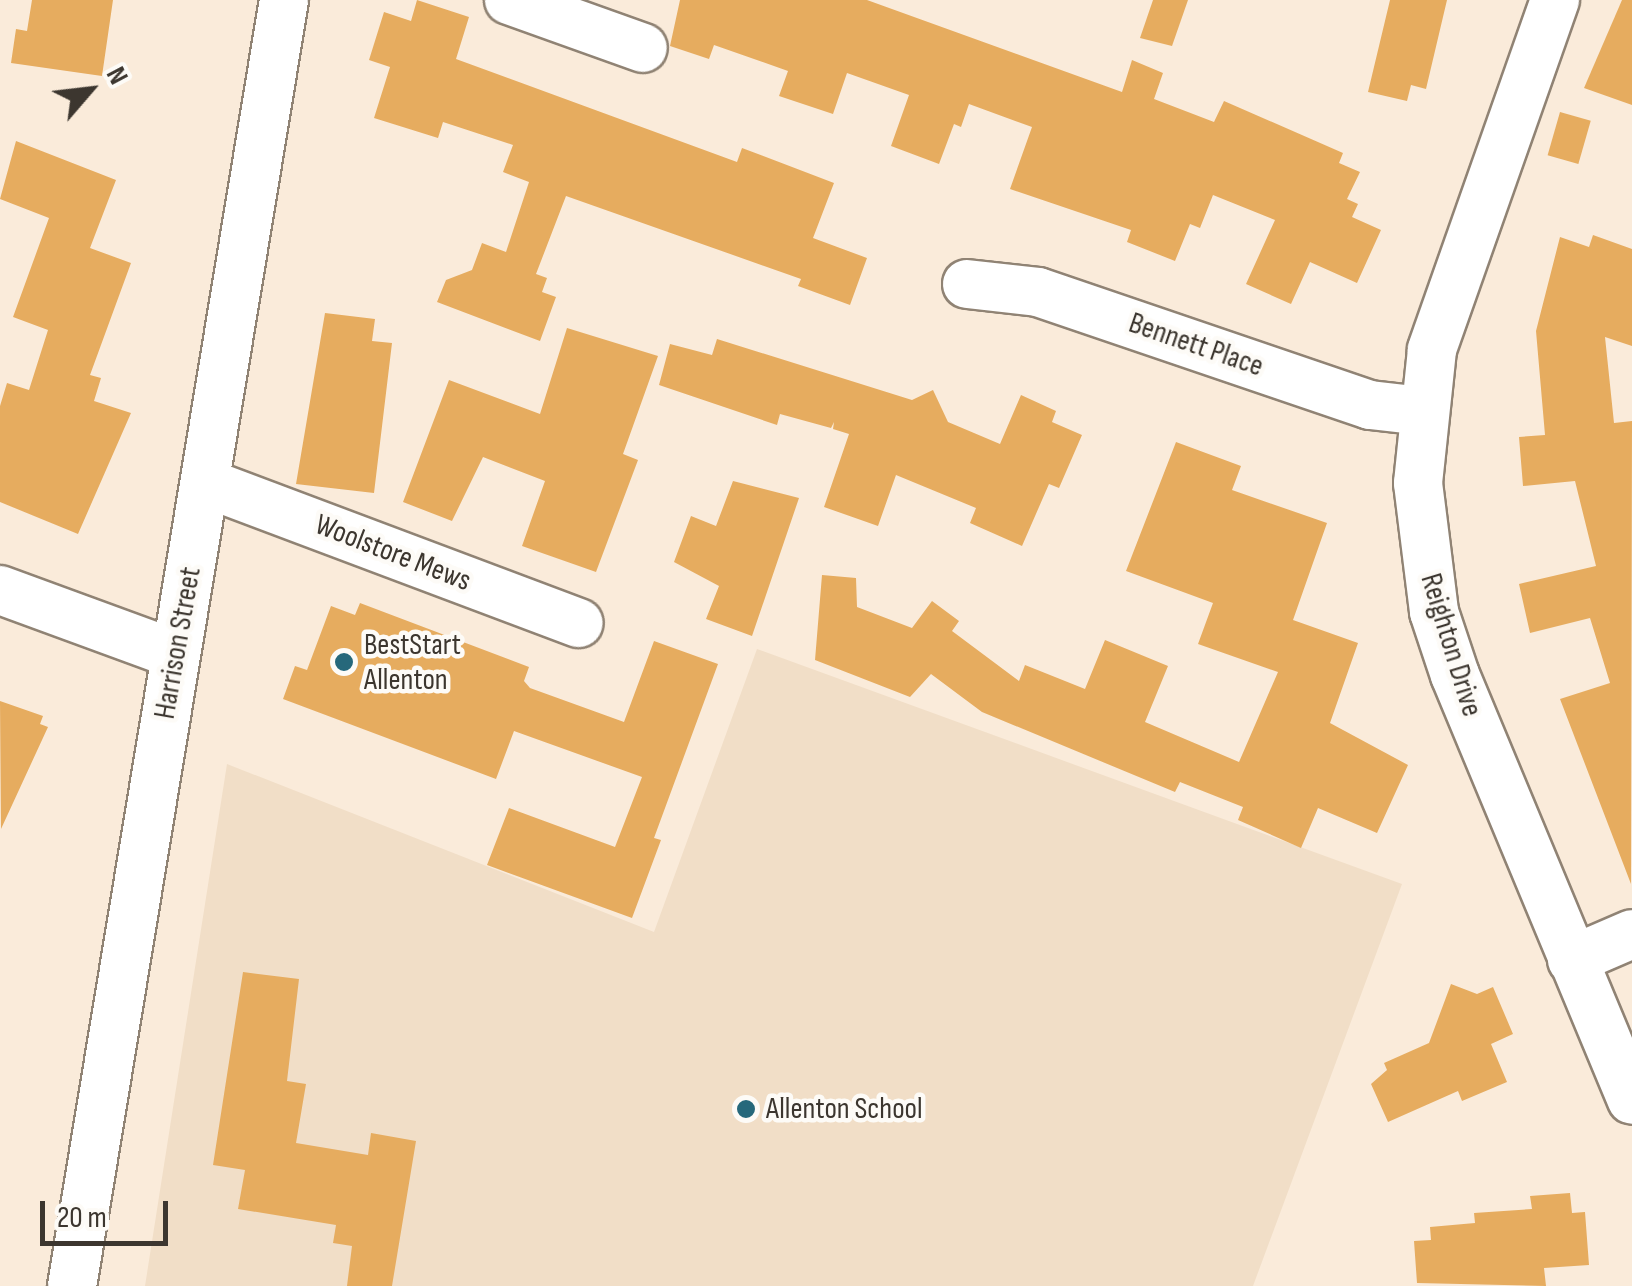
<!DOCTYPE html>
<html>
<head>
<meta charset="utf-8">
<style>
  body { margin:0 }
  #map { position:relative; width:1632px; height:1286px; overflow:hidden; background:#faebda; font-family:"Sofia Sans Condensed",sans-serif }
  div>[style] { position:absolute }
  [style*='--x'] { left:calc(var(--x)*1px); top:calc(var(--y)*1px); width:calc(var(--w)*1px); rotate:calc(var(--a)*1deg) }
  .built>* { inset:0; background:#f1dec7 }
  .building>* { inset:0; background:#e6ac5f; transform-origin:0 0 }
  .roads { filter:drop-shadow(2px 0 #908374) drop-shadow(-2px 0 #908374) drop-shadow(0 2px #908374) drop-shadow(0 -2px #908374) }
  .minor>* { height:48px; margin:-24px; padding:0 24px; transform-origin:24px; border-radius:24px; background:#fff }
  .dots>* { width:28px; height:28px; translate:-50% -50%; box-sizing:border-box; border:5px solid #fdfbf7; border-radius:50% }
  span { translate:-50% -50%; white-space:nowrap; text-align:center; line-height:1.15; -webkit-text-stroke:9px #fdfbf7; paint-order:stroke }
  .street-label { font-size:30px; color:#3c362f }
  .poi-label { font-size:30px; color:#3c362f }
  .left { translate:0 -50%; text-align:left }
  .north { position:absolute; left:40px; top:40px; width:100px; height:100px; -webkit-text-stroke:8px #fdfbf7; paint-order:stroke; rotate:62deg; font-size:28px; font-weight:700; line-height:40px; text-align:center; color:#3c362f }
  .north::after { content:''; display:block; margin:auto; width:35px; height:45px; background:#3c362f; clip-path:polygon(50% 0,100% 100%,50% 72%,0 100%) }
  .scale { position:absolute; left:40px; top:1201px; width:128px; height:45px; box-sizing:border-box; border:5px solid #3c362f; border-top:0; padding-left:12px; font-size:30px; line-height:35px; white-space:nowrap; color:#3c362f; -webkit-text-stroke:8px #fdfbf7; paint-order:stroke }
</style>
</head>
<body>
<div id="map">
  <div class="built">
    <div style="clip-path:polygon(757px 649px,1402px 884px,1253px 1286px,145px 1286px,227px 764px,654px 932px)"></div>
  </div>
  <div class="building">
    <div style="clip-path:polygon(32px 0,113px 0,102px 76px,11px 63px,16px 29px,27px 31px)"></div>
    <div style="clip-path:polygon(417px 0,469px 17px,456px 59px,737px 162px,742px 148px,834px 183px,813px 238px,867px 258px,850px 305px,798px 286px,801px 279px,566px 196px,536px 274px,547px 278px,542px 292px,556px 297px,540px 341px,437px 302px,446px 280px,472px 270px,482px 243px,506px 252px,529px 182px,503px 172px,513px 145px,443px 122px,438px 138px,374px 118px,390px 67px,369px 60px,384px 12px,411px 21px)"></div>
    <div style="clip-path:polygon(680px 0,867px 0,1122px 92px,1132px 60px,1163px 73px,1154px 99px,1214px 122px,1224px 101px,1343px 153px,1339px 163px,1360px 172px,1347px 199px,1358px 204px,1352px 217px,1381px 230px,1357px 283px,1310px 262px,1291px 304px,1246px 284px,1275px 220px,1213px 195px,1200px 228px,1190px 224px,1175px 261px,1127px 242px,1131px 230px,1010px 189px,1032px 127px,969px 104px,961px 127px,954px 124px,939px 164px,891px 146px,909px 95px,847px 73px,833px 114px,779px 96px,788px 71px,714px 45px,709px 59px,670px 46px)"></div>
    <div style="clip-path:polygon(1153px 0,1188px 0,1172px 46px,1140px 38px)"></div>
    <div style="clip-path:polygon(1390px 0,1447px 0,1426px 89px,1411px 85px,1407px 101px,1368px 92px)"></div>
    <div style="clip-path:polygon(1622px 0,1632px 0,1632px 105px,1584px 88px)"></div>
    <div style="left:1560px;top:112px;width:32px;height:45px;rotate:16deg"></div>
    <div style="clip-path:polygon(16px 141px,116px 180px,90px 248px,131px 263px,90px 375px,101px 378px,94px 401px,131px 413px,78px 534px,0 502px,0 406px,7px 383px,29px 390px,48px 330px,13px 317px,49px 218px,0 199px)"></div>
    <div style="clip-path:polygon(1593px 235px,1632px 249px,1632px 346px,1605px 337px,1614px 423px,1632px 421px,1631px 884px,1560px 699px,1610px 683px,1590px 618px,1530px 633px,1519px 584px,1596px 566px,1575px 481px,1523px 486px,1519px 437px,1545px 435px,1536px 331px,1560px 237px,1589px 247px)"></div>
    <div style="clip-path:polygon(325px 313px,375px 319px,372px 341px,392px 343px,374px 493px,296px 484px)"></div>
    <div style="clip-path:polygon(567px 328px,658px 356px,623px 454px,638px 460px,596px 572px,522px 546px,545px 481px,483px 457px,452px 521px,403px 502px,449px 380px,540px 414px)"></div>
    <div style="clip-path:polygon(717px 339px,912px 400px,933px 390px,948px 422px,1000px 444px,1021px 395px,1056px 411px,1052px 422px,1082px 435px,1059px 488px,1049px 484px,1022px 546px,970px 523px,976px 508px,896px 475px,878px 526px,824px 507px,849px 434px,833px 429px,834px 422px,831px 428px,780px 414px,777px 425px,659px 385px,670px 344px,712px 355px)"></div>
    <div style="clip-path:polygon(1176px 442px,1241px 466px,1232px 490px,1327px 523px,1293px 620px,1358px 643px,1330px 723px,1408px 765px,1377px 833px,1318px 808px,1301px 848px,1238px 820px,1243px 807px,1180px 782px,1175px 792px,982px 712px,931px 674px,910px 697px,815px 660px,822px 575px,856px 578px,857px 607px,912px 628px,932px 601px,959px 621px,952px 631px,1019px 681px,1025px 665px,1085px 689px,1105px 640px,1168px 666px,1145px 722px,1239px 762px,1278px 672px,1198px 644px,1213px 603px,1126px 571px)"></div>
    <div style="clip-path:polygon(733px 481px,799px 498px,752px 636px,706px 619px,719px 586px,674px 562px,691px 516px,716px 526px)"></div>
    <div style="clip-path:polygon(360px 603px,529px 667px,524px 681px,530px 688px,624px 722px,654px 641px,718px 664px,654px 838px,661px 840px,632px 918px,487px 865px,509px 808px,615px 847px,642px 777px,514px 731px,496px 779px,283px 699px,295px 666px,307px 670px,331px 606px,355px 615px)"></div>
    <div style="clip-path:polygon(0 701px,43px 716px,40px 724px,48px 727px,1px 829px)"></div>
    <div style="clip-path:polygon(243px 972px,299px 979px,287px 1081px,306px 1084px,296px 1143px,368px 1155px,371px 1133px,416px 1141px,392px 1286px,347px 1286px,352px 1246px,333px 1243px,336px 1225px,238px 1209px,245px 1170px,213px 1165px)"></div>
    <div style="clip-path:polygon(1451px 984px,1477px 994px,1493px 987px,1513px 1034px,1491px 1044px,1507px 1082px,1462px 1101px,1458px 1091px,1388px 1122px,1371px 1084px,1387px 1070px,1384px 1063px,1429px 1043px)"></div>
    <div style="clip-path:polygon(1570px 1193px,1572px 1213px,1585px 1212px,1589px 1265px,1544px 1268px,1546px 1286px,1417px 1283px,1414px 1241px,1431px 1240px,1430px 1227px,1475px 1223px,1474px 1213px,1532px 1209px,1530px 1196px)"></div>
  </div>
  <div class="roads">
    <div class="minor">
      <div style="--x:509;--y:0;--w:142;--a:19.7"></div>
      <div style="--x:1555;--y:0;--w:371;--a:109.4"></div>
      <div style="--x:1432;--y:350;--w:134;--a:96"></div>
      <div style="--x:1418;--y:483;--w:130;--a:82.9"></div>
      <div style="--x:1434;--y:612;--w:66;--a:71.6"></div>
      <div style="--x:1455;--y:675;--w:460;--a:67.4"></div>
      <div style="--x:967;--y:284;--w:71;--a:6.4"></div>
      <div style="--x:1038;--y:292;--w:351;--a:18.8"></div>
      <div style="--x:1370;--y:405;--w:53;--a:6.5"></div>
      <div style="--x:206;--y:483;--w:398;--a:20.6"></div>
      <div style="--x:0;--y:590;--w:186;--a:20.1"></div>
      <div style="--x:1572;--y:960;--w:65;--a:-23.4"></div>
      <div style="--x:72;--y:1286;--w:1303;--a:-80.64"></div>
    </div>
  </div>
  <div class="dots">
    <div style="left:344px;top:662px;background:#26687b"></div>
    <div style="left:746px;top:1109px;background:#26687b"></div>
  </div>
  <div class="street-label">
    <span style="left:1196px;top:345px;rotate:19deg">Bennett Place</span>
    <span style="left:393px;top:553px;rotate:21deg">Woolstore Mews</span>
    <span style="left:178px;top:643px;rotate:-80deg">Harrison Street</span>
    <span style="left:1451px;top:645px;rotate:73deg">Reighton Drive</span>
  </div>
  <div class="poi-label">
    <span class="left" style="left:364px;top:662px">BestStart<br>Allenton</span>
    <span class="left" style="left:766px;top:1109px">Allenton School</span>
  </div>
  <div class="north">N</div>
  <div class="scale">20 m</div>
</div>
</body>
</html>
